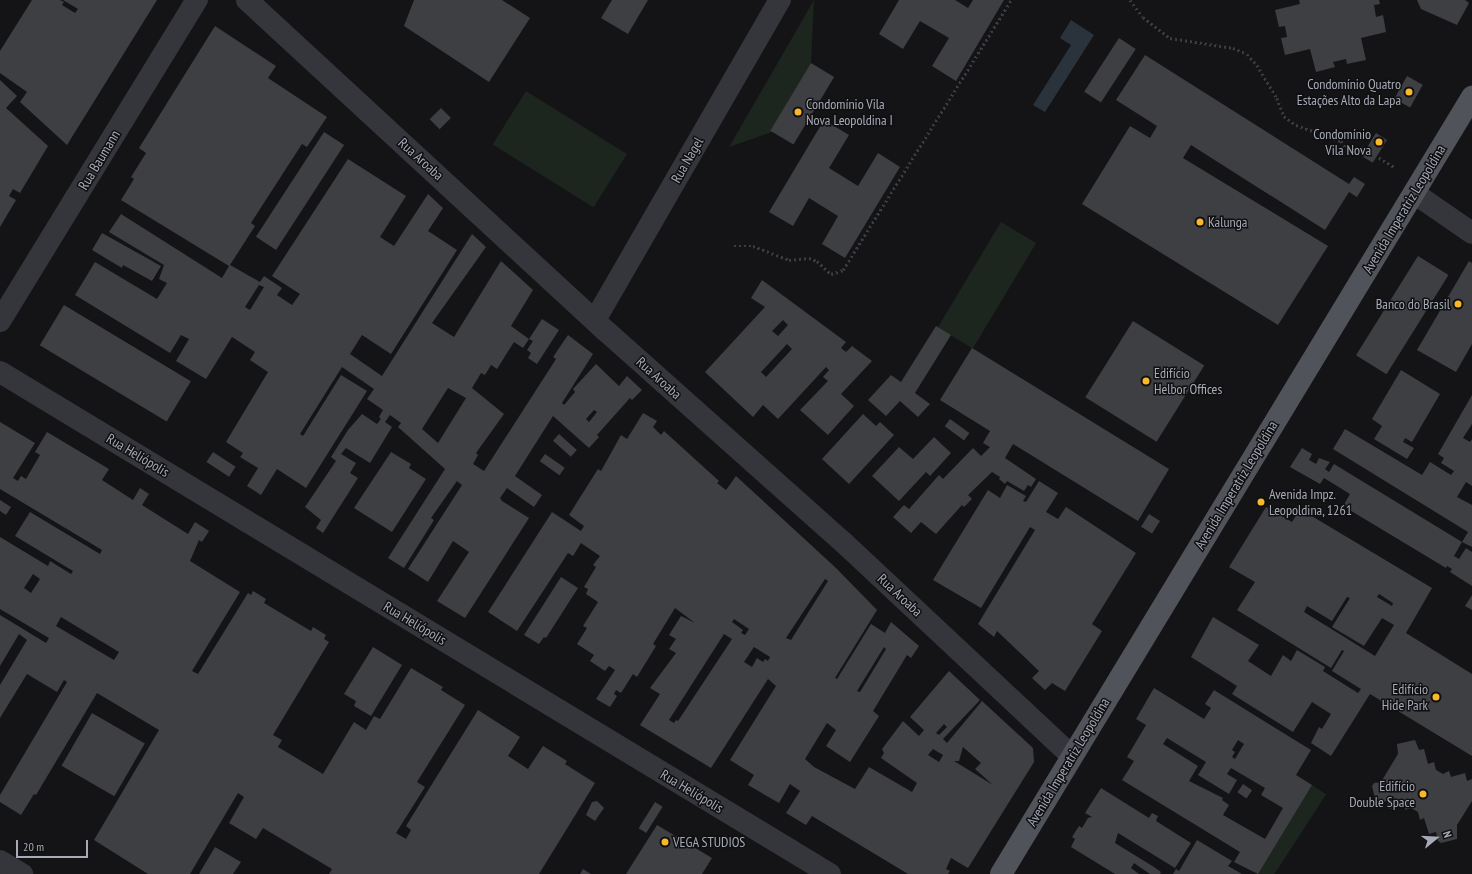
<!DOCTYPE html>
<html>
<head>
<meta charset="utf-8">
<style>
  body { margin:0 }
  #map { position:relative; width:1472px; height:874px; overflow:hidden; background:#141416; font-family:"PT Sans Narrow",sans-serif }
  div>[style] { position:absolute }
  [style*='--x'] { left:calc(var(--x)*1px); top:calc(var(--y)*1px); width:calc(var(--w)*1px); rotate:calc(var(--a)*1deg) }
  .green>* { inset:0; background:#1c251e; transform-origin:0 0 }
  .water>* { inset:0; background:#2a333b }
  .building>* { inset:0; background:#3e3f43; transform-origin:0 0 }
  .path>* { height:2.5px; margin-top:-1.25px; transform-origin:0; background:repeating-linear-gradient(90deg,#3b3d43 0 2px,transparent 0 5px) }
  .minor>* { height:22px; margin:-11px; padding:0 11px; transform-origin:11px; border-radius:11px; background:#35363c }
  .major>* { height:22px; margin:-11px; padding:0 11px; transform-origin:11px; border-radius:11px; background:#51535b }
  .dots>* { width:11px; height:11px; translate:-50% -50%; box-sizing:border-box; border:2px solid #100f11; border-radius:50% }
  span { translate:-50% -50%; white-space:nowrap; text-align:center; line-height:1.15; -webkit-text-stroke:3px #100f11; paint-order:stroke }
  .poi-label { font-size:14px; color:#a6abb7 }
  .right { translate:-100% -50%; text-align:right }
  .left { translate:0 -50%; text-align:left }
  .street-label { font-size:14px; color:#a6abb7 }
  .north { position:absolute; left:1416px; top:818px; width:40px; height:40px; -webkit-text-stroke:3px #100f11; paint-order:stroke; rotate:72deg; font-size:11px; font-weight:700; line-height:16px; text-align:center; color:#a6abb7 }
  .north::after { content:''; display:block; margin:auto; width:14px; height:18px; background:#a6abb7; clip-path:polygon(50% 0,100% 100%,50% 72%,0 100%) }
  .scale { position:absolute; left:16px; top:840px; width:72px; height:18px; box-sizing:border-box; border:2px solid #a6abb7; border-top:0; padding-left:5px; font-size:12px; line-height:14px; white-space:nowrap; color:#a6abb7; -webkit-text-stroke:3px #100f11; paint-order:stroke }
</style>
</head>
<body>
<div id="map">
  <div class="green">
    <div style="clip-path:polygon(814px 0,811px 63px,772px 132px,729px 147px)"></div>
    <div style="left:526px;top:91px;width:119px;height:63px;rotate:32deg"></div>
    <div style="left:1001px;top:222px;width:41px;height:123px;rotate:31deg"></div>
    <div style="left:1312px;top:785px;width:17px;height:104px;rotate:33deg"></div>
  </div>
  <div class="water">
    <div style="clip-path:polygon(1071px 20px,1094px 35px,1045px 112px,1033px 105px,1071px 45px,1060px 38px)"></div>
  </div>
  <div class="building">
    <div style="clip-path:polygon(32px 0,60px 0,64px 2px,62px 5px,75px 13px,78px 9px,63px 0,157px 0,67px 145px,20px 102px,27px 92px,0 73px,0 51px)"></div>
    <div style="clip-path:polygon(414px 0,502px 0,530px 18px,489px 82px,404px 26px)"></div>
    <div style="clip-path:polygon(612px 0,648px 0,628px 34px,601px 18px)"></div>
    <div style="clip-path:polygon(899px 0,955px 0,968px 8px,973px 0,1004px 0,956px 81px,932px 66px,949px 38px,920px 21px,903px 49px,879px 34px)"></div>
    <div style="clip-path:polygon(1299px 0,1379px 0,1380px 4px,1374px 5px,1376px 17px,1383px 15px,1386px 32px,1361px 38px,1366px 60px,1347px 64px,1346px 59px,1333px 62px,1335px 67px,1316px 72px,1310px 49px,1285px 55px,1281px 38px,1287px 37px,1285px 26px,1279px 27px,1275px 10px,1300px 4px)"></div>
    <div style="clip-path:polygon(1417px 0,1465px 0,1469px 3px,1457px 25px,1421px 9px)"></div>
    <div style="clip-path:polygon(evenodd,215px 26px,276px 66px,268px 78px,327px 117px,307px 147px,302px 144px,251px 223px,255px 226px,230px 265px,260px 282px,264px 276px,282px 288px,277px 295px,292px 305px,300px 294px,272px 276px,348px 159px,406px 196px,380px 237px,394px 246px,428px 194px,443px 208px,428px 231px,457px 250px,391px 354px,362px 335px,350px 354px,382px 376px,472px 234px,486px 247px,432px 323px,454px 337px,501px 261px,533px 290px,511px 326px,529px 339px,523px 348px,514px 342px,497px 369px,491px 365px,485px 375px,481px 373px,472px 388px,504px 414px,476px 453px,478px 455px,473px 464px,484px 471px,556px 359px,553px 357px,568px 335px,593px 354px,562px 403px,564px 405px,575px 392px,573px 389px,596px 364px,619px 386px,627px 376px,642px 390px,632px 400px,630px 398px,597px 435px,599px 437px,589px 448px,553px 416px,515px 476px,542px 495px,534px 507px,507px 488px,500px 498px,502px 501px,529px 518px,465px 618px,437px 601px,469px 552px,453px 541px,428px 582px,408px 569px,462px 485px,457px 481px,431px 518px,434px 520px,404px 568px,388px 558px,445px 469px,398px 427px,401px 423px,390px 415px,385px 422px,392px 427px,370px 463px,346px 448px,341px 454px,356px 463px,350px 473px,358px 478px,323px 533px,316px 528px,321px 520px,305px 507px,336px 461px,331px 457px,348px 430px,362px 414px,377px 424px,381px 419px,379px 417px,383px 410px,367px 399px,374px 389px,342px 367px,300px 434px,303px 436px,341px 375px,367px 391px,306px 488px,277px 469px,261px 495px,247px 486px,258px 468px,240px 457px,243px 453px,226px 442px,268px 372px,250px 360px,255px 352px,232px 337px,206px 379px,176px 361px,189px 339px,181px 335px,170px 353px,75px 295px,95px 262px,157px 299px,167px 283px,159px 279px,164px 265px,109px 232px,121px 214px,222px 278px,229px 266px,121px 200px,134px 179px,131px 177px,146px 153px,139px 148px,215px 26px,259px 285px,264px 287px,250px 310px,245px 307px,259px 285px,215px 26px,448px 388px,466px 398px,438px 443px,422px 429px,448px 388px,215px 26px,594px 410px,597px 412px,589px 422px,586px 419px,594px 410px)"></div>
    <div style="left:1119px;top:38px;width:20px;height:64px;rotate:33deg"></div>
    <div style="clip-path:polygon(1145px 55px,1349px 184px,1354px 177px,1365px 184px,1357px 197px,1349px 192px,1325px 230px,1191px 145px,1183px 158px,1328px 246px,1278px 325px,1082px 204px,1130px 126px,1150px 138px,1157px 126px,1116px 100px)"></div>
    <div style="left:811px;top:63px;width:27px;height:79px;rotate:31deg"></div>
    <div style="left:1407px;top:76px;width:18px;height:26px;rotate:29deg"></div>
    <div style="clip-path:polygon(0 80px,17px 96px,6px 108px,48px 146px,20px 193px,13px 189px,9px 196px,16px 200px,0 227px)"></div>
    <div style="left:441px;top:108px;width:14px;height:16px;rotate:45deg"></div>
    <div style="clip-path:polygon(824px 120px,849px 135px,829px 168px,858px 186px,878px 153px,900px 167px,845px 258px,822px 244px,838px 216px,809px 198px,793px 226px,769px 212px)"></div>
    <div style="left:324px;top:132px;width:24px;height:125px;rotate:33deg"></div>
    <div style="left:1376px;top:133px;width:13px;height:27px;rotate:32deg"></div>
    <div style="clip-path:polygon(102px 233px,161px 266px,152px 281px,123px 265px,122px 268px,92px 250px)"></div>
    <div style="left:1418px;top:256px;width:36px;height:117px;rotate:32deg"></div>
    <div style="clip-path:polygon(1469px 261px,1472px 263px,1472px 344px,1456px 372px,1417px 350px)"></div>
    <div style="clip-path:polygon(evenodd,762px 280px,846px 342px,841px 348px,846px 352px,852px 346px,872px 361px,841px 394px,854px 406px,828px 435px,800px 410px,828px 381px,823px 377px,829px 370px,826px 367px,778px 419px,763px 405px,753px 417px,705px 372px,765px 307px,751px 298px,762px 280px,783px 320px,788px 325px,778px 336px,772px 331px,783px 320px,762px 280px,787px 344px,792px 349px,766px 377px,761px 372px,787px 344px)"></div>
    <div style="left:64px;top:305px;width:148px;height:47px;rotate:31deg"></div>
    <div style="clip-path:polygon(542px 319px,559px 330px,537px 364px,528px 358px,531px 353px,527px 350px,533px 341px,529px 339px)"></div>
    <div style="left:1133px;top:321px;width:84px;height:90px;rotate:32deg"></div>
    <div style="clip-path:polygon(936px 326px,951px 335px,915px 393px,930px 404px,918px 417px,900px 401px,886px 416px,868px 400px,891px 375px,901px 382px)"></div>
    <div style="clip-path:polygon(972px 348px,1169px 469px,1138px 521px,1013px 444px,1005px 458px,1036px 479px,1031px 487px,1028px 485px,1024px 491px,1007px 481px,1005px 484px,999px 479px,1000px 477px,992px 472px,968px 495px,972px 499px,964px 507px,962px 505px,936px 534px,921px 522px,911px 533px,893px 517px,904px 505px,909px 509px,939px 475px,943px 479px,973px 448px,981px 456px,990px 447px,983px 443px,990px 431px,940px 400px)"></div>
    <div style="clip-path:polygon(1401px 370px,1440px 394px,1412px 442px,1405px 438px,1403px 442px,1414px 448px,1407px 459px,1374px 439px,1382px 426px,1372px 419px)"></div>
    <div style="clip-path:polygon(1472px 395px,1472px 424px,1463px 438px,1470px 442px,1472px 439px,1472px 486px,1466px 482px,1457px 497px,1472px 505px,1472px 547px,1462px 542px,1454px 556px,1459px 559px,1466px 548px,1472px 552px,1472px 586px,1450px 572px,1452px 569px,1447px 566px,1446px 568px,1343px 506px,1350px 494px,1324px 478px,1320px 484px,1290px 467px,1302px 448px,1312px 454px,1309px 460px,1316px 464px,1319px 458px,1330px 462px,1325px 469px,1329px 472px,1334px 464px,1462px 542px,1468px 532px,1333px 449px,1345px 429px,1422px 475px,1430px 462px,1451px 475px,1454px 471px,1441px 463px,1444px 458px,1438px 454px)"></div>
    <div style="clip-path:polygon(evenodd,643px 413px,657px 421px,653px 427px,661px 435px,664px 431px,719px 481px,717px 483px,726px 490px,736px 476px,836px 568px,877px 610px,835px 678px,837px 679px,871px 624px,885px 633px,891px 622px,919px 646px,911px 658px,907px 655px,873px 711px,879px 716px,850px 762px,826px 746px,836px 730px,827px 723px,805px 759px,814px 767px,855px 789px,869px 767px,912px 792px,917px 783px,881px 758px,884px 753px,882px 749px,903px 721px,919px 736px,924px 730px,910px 717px,949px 671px,980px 700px,943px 739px,947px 743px,982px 701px,1033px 748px,1034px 762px,968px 868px,951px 858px,946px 869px,950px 871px,948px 874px,908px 874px,812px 816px,806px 825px,786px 813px,800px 791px,790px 784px,779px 803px,748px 785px,754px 775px,730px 760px,776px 686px,768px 679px,711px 768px,640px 725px,660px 694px,650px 688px,676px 653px,669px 649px,676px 639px,669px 635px,681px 616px,695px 623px,675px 608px,653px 644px,656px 646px,637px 677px,633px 674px,621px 693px,616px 690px,614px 694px,617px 696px,610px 707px,596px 699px,615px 670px,609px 666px,605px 671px,590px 661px,594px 655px,577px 644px,587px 628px,583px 626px,598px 602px,586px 594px,588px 589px,584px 587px,596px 567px,593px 565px,600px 556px,581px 543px,573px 556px,568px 553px,517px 631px,488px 612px,552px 512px,581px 531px,584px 526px,569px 515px,598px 469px,601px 471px,621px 435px,627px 439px,643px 413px,825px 579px,828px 581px,791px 640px,786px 638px,825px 579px,643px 413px,734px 619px,749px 629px,745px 635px,741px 633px,743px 630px,732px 622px,734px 619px,643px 413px,724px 634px,732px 639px,678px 721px,676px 720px,674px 723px,669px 720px,724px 634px,643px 413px,754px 647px,770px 657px,768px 661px,765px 659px,763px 662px,757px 658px,752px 667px,744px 662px,754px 647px,643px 413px,884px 647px,886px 649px,860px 692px,857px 691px,884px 647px,643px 413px,944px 724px,947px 727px,939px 735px,936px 733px,944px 724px,643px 413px,963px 747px,981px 763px,975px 769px,993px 785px,954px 761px,959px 761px,963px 747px,643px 413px,933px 749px,943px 755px,939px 762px,928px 755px,933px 749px)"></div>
    <div style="clip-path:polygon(863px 414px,876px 426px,880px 422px,894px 435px,849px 484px,822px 459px)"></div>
    <div style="left:950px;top:419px;width:24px;height:9px;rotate:36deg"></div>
    <div style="clip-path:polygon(evenodd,0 422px,35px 443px,13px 478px,18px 481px,21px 476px,26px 479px,40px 455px,35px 452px,47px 432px,109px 469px,102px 480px,133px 500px,140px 488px,149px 494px,142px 505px,188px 534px,195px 522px,209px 531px,202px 542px,199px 540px,190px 561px,240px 592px,192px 671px,198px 674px,248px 593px,251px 595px,253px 591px,266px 599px,264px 603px,311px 631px,313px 627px,326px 635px,324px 639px,329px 642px,273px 735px,282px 740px,278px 747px,323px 774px,354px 722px,366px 730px,374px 716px,380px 719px,411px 668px,443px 687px,441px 690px,465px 705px,417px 782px,425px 787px,396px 833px,406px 839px,411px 830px,406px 826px,478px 710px,520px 737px,508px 756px,528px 769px,543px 746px,567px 761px,565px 764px,595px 783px,539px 874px,329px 874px,332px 869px,263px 828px,256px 839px,229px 823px,244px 797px,238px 793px,190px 874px,148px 874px,94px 840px,159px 730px,97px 693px,36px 795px,34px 794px,21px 815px,0 802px,0 795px,67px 682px,64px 680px,57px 692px,27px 674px,0 718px,0 685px,27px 640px,19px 634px,0 666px,0 615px,46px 643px,49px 638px,0 609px,0 537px,48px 566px,50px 561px,71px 574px,73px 571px,15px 536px,30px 512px,100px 554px,102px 550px,0 489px,0 422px,33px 574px,40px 579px,31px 593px,24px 588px,33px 574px,0 422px,61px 617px,119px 652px,114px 660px,56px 626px,61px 617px)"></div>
    <div style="left:559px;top:434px;width:24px;height:9px;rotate:42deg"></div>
    <div style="clip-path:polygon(934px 437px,951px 453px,930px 476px,926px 472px,899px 501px,872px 476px,899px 447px,913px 459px)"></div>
    <div style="left:213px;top:452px;width:27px;height:12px;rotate:33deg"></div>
    <div style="clip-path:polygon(391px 452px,411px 464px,409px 468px,426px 479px,392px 532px,354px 508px)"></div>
    <div style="left:545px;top:454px;width:24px;height:9px;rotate:35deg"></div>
    <div style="clip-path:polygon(1039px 481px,1058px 493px,1046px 512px,1058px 519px,1066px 507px,1136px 553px,1092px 624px,1102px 631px,1065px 691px,1052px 683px,1045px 690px,1032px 678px,1039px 671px,997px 631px,994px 637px,978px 624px,1035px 530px,1030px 527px,981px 608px,933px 580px,988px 490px,1000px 498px,1007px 485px,1026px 496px,1023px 501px,1026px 502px)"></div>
    <div style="clip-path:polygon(0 500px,11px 507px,6px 515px,0 511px)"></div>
    <div style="clip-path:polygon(evenodd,1266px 507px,1292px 522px,1300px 509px,1432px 588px,1406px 633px,1472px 674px,1472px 756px,1370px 694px,1331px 756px,1311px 743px,1319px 727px,1322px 729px,1331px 714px,1312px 702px,1293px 732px,1232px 694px,1237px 686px,1191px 657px,1213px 617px,1259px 645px,1248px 661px,1271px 676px,1283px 655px,1291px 661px,1297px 650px,1325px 667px,1323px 671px,1358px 693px,1361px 689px,1332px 671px,1344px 651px,1342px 650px,1331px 668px,1237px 610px,1255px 582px,1229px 567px,1266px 507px,1379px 594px,1393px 603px,1392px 606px,1377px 597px,1379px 594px,1266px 507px,1347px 597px,1350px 598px,1332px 627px,1364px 646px,1382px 618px,1394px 625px,1375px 656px,1304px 612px,1307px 606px,1332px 621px,1347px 597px)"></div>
    <div style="left:1149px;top:514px;width:13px;height:15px;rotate:32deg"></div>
    <div style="clip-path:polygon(561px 577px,578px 588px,546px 638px,544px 637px,539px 644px,524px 635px)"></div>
    <div style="clip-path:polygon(1472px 595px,1472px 610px,1465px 606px)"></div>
    <div style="clip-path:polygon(373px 647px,402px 665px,371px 716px,354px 706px,356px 701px,344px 694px)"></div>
    <div style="clip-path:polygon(evenodd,1154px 688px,1204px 719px,1211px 708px,1205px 704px,1214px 690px,1311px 750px,1296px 775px,1312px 785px,1258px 874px,1234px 862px,1240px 852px,1122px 780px,1134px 761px,1127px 757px,1146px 725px,1136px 719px,1154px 688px,1167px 738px,1206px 762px,1198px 775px,1229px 794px,1237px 780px,1227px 774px,1231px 768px,1265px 788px,1261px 795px,1283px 808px,1265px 839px,1223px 815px,1229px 805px,1222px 800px,1223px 798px,1189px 781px,1198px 766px,1163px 744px,1167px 738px,1154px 688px,1238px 740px,1244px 744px,1235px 759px,1232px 757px,1235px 752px,1232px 750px,1238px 740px)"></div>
    <div style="left:92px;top:713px;width:61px;height:61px;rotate:30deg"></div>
    <div style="clip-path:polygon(1415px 740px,1419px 750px,1424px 749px,1428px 764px,1434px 762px,1436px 770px,1443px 774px,1449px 771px,1451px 777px,1465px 773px,1467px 781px,1472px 779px,1472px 801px,1457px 825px,1457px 839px,1441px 843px,1438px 841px,1436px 832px,1429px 834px,1424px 818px,1420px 820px,1418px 812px,1411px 808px,1405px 810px,1404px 805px,1389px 809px,1387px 801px,1376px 803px,1372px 786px,1374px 783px,1381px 782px,1398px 754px,1397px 744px)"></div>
    <div style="left:1243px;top:784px;width:11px;height:10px;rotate:34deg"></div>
    <div style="clip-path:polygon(1101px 788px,1149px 818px,1152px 813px,1158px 816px,1156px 821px,1191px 843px,1175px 868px,1118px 833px,1115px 843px,1154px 867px,1161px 872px,1160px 874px,1150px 874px,1134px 863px,1131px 868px,1139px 874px,1115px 874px,1071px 847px,1075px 839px,1072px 837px,1079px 826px,1082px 828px,1088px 818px,1092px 817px,1085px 813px)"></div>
    <div style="clip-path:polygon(597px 801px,604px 808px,595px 821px,586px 815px,592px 802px)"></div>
    <div style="left:655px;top:802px;width:9px;height:31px;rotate:32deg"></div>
    <div style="clip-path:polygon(657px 825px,712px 858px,702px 874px,626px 874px)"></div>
    <div style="clip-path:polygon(1197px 840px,1232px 861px,1228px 866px,1242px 874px,1173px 874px,1176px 869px,1179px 871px)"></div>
    <div style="clip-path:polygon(215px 847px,241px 862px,233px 874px,199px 874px)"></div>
    <div style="clip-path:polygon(583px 869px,591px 874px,580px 874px)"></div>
  </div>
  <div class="path">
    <div style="--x:1130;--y:0;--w:21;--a:53"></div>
    <div style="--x:1143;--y:17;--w:34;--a:38"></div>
    <div style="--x:1170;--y:38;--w:64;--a:9"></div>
    <div style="--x:1233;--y:48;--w:15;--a:23"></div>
    <div style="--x:1247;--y:54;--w:15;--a:48"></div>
    <div style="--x:1257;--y:65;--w:39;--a:59"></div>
    <div style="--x:1277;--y:98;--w:19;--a:69"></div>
    <div style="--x:1284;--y:116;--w:15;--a:37"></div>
    <div style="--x:1296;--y:125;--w:48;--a:19.6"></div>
    <div style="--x:1341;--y:141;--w:14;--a:54"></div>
    <div style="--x:1349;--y:152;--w:14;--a:-21"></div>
    <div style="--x:1362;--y:147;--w:39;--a:32"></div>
    <div style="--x:734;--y:246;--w:19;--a:0"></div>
    <div style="--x:753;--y:246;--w:39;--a:21"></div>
    <div style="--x:789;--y:260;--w:20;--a:-6"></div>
    <div style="--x:809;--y:258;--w:9;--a:21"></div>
    <div style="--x:817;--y:261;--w:19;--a:43"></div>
    <div style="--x:831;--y:274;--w:13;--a:-18"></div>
    <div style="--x:843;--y:270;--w:318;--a:-58.1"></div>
  </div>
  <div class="minor">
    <div style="--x:247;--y:0;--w:488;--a:42.7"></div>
    <div style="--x:606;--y:331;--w:317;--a:41.7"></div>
    <div style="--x:843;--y:542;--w:313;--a:43.1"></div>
    <div style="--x:1414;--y:193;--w:70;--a:34.6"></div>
    <div style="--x:595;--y:320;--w:370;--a:-60"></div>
    <div style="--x:0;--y:321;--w:377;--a:-58.5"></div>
    <div style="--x:0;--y:372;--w:970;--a:31.17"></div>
    <div style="--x:0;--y:861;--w:26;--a:31"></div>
  </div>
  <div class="major">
    <div style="--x:1001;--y:874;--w:909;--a:-58.78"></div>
  </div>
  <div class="dots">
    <div style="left:1409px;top:92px;background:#f9b82a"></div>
    <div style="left:798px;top:112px;background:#f9b82a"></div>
    <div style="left:1379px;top:142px;background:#f9b82a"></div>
    <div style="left:1200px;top:222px;background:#f9b82a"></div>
    <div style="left:1458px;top:304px;background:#f9b82a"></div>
    <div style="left:1146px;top:381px;background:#f9b82a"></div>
    <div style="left:1261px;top:502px;background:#f9b82a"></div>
    <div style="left:1436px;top:697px;background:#f9b82a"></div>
    <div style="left:1423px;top:794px;background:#f9b82a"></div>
    <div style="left:665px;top:842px;background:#f9b82a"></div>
  </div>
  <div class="poi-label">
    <span class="right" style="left:1401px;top:92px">Condomínio Quatro<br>Estações Alto da Lapa</span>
    <span class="left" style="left:806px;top:112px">Condomínio Vila<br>Nova Leopoldina I</span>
    <span class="right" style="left:1371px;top:142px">Condomínio<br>Vila Nova</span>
    <span class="left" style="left:1208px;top:222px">Kalunga</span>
    <span class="right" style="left:1450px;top:304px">Banco do Brasil</span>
    <span class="left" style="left:1154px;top:381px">Edifício<br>Helbor Offices</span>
    <span class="left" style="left:1269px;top:502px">Avenida Impz.<br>Leopoldina, 1261</span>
    <span class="right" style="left:1428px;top:697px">Edifício<br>Hide Park</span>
    <span class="right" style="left:1415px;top:794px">Edifício<br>Double Space</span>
    <span class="left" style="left:673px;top:842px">VEGA STUDIOS</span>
  </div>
  <div class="street-label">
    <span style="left:421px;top:159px;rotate:42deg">Rua Aroaba</span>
    <span style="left:99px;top:160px;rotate:-59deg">Rua Baumann</span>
    <span style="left:687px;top:160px;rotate:-60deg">Rua Nagel</span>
    <span style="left:1404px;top:209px;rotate:-59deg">Avenida Imperatriz Leopoldina</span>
    <span style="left:659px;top:378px;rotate:42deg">Rua Aroaba</span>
    <span style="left:138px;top:455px;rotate:31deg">Rua Heliópolis</span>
    <span style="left:1236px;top:485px;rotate:-59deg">Avenida Imperatriz Leopoldina</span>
    <span style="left:900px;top:595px;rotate:43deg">Rua Aroaba</span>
    <span style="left:415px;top:623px;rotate:31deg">Rua Heliópolis</span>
    <span style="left:1068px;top:762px;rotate:-59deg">Avenida Imperatriz Leopoldina</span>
    <span style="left:692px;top:791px;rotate:31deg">Rua Heliópolis</span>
  </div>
  <div class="north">N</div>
  <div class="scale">20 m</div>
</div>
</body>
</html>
